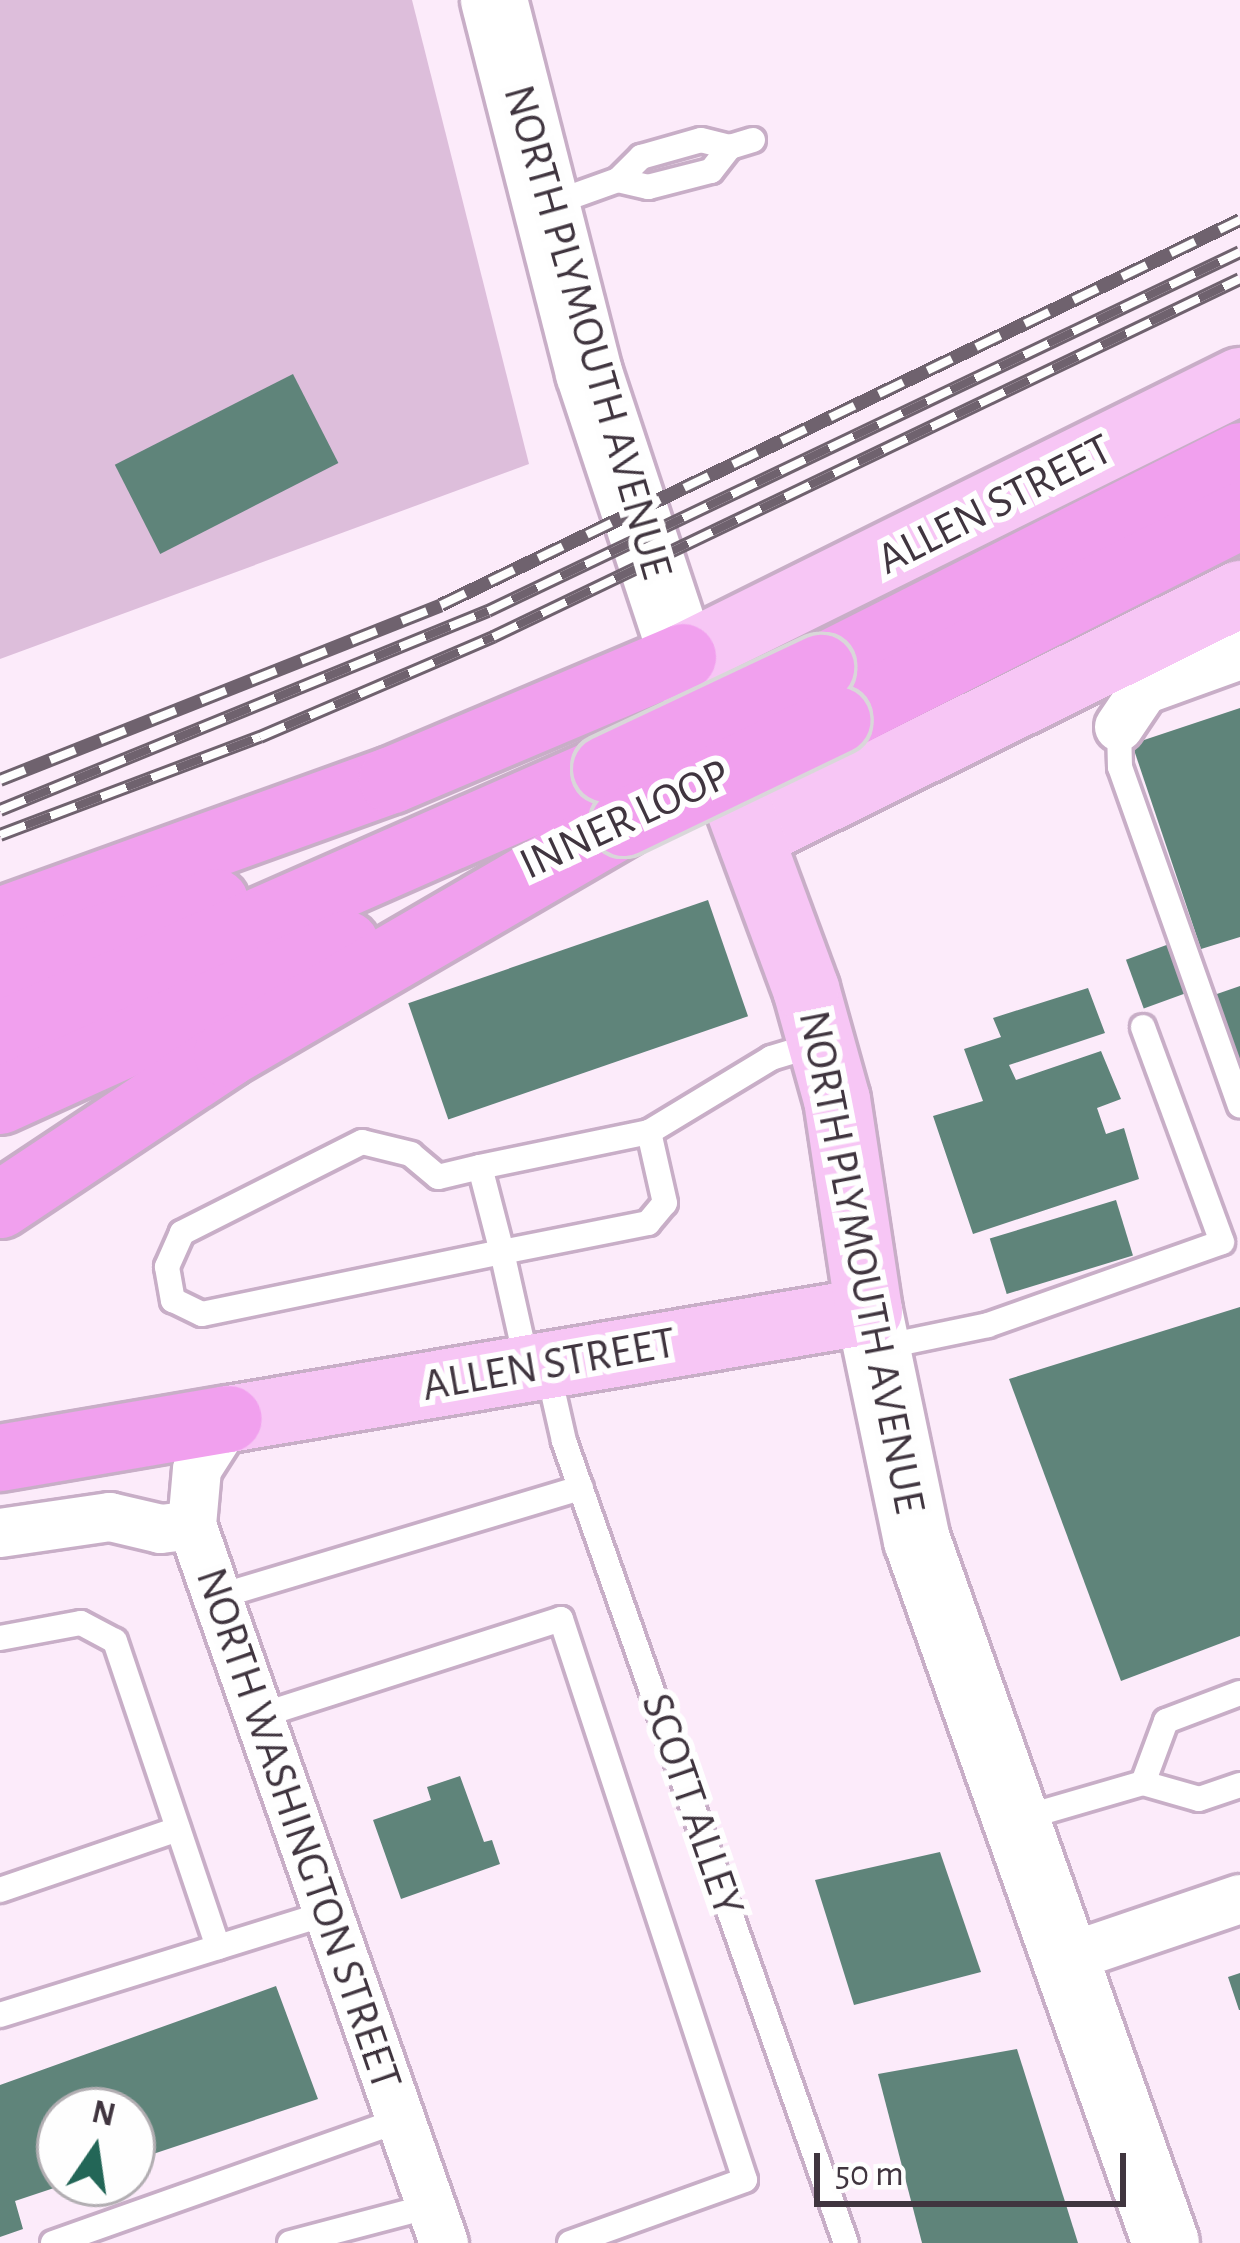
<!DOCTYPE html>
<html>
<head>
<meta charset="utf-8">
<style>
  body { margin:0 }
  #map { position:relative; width:1240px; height:2243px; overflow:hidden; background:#fcebfa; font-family:"Alegreya Sans",sans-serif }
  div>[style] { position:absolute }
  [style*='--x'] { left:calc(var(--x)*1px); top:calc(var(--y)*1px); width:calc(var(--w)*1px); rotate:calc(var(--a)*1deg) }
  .green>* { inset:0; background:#ddbedb }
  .building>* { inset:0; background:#5f847a; transform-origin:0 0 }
  .roads { filter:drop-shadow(3px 0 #c8aec7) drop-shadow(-3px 0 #c8aec7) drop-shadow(0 3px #c8aec7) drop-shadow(0 -3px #c8aec7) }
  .lane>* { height:24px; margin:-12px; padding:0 12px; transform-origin:12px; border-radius:12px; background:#fff }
  .street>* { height:48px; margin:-24px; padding:0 24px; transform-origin:24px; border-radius:24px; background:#fff }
  .secondary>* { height:66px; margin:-33px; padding:0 33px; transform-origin:33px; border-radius:33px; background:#fff }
  .primary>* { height:66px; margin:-33px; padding:0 33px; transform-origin:33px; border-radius:33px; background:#f7c6f5 }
  .highway>* { height:66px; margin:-33px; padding:0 33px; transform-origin:33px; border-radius:33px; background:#f1a0ee }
  .rail>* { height:14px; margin-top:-7px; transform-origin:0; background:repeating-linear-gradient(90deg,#fefefe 0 27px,#6f626e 0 54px); box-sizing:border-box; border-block:3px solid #6f626e }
  .bridges { filter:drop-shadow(3px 0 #d9d7d9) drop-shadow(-3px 0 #d9d7d9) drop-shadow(0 3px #d9d7d9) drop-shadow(0 -3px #d9d7d9) }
  .highway-bridge>* { height:66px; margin:-33px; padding:0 33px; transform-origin:33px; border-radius:33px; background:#f1a0ee }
  span { translate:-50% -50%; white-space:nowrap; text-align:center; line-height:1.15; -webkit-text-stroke:12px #fefefe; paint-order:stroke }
  .street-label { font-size:45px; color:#40353f }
  .north { position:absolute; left:36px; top:2087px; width:120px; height:120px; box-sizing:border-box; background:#fefefe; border:3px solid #b2aeb2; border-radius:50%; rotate:13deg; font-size:33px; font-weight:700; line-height:48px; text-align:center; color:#40353f }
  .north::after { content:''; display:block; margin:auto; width:42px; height:54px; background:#236657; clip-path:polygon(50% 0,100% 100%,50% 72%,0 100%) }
  .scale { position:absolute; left:814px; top:2153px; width:312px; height:54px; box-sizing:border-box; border:6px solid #40353f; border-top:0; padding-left:15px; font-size:36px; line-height:42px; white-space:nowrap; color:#40353f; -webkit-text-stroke:9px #fefefe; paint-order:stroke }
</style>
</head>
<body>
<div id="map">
  <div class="green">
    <div style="clip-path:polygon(0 0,412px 0,529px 464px,0 659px)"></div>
  </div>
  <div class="building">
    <div style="left:293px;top:374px;width:100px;height:200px;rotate:63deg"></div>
    <div style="clip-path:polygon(1240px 708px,1240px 937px,1201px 949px,1132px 744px)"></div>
    <div style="left:708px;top:900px;width:123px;height:317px;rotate:71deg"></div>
    <div style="left:1172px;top:943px;width:52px;height:49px;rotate:70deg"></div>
    <div style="clip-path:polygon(1240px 986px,1240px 1063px,1239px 1063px,1214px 995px)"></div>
    <div style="clip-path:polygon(1088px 988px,1105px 1033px,1009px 1065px,1016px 1080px,1101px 1051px,1121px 1099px,1097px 1108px,1106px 1134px,1124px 1128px,1139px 1179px,973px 1234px,933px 1116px,983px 1101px,964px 1049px,1001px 1037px,993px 1018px)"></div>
    <div style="left:1116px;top:1200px;width:58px;height:132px;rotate:73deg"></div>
    <div style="clip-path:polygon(1240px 1307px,1240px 1636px,1121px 1681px,1009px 1379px)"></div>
    <div style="clip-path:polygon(460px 1776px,484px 1842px,492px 1840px,500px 1864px,401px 1899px,373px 1820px,431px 1800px,427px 1787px)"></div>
    <div style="clip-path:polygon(940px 1852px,981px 1972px,854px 2005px,815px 1880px)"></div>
    <div style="clip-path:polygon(1240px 1973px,1240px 2010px,1239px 2010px,1228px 1977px)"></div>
    <div style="clip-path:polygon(276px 1986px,318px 2099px,132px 2161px,132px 2111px,60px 2111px,60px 2186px,15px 2201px,23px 2229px,0 2237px,0 2085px)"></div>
    <div style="clip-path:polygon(1017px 2049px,1078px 2243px,922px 2243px,878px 2074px)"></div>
  </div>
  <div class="roads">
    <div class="lane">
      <div style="--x:618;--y:180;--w:31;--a:13"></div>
      <div style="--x:648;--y:187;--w:65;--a:-14.3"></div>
      <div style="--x:711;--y:171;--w:31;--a:-52"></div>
      <div style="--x:551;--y:204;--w:71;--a:-19.7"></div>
      <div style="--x:618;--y:180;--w:33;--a:-45"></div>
      <div style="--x:641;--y:157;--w:62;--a:-15.8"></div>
      <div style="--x:701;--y:140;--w:30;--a:14"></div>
      <div style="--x:730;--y:147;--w:24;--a:-17"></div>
      <div style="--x:1119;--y:727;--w:40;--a:88.6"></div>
      <div style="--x:1120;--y:767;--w:359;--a:70.5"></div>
      <div style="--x:649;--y:1132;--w:143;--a:-31.2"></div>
      <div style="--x:771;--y:1058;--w:52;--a:-16.7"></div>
      <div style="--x:480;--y:1167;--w:88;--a:75.5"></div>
      <div style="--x:502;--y:1252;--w:149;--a:-11.2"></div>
      <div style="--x:648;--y:1223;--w:26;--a:-50"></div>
      <div style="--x:665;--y:1203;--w:73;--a:-102.7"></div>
      <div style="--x:649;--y:1132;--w:173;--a:168.3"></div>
      <div style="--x:480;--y:1167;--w:43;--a:166.6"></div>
      <div style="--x:438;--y:1177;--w:35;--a:-140"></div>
      <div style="--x:411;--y:1154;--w:50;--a:-166.2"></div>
      <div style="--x:362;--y:1142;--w:202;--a:153.2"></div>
      <div style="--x:182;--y:1233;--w:37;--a:114"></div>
      <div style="--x:167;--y:1267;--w:34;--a:80"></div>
      <div style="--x:173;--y:1300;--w:32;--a:26"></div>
      <div style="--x:202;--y:1314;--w:306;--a:-11.7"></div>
      <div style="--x:502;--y:1252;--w:119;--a:77.4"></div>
      <div style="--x:877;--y:1348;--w:113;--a:-11.7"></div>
      <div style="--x:988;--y:1325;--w:248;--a:-19.5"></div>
      <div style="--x:1222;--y:1242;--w:229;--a:-110.2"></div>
      <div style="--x:547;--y:1366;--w:77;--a:77.2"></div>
      <div style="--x:564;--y:1441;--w:850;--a:70.63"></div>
      <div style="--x:217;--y:1597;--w:380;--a:-16.7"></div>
      <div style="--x:0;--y:1638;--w:82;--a:-10.5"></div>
      <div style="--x:81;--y:1623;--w:38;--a:28"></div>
      <div style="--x:115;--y:1641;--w:323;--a:71.4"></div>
      <div style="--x:259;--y:1716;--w:317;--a:-17.8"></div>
      <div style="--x:561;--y:1619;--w:590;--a:71.84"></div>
      <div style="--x:745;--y:2180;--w:186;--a:160.2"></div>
      <div style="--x:1143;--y:1783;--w:66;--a:-69.6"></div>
      <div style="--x:1166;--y:1721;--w:79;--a:-20.7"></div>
      <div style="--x:1019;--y:1819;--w:129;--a:-16.2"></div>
      <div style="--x:1143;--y:1783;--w:58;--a:15.9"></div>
      <div style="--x:1199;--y:1799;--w:43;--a:-18.9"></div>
      <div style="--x:0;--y:1890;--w:188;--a:-18.9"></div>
      <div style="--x:0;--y:2015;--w:343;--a:-17.3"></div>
      <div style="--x:53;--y:2243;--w:368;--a:-19.5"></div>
      <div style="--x:290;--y:2243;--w:146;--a:-14.7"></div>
    </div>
    <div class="street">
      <div style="--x:1119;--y:727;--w:45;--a:-56"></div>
      <div style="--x:1144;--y:690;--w:102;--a:-20"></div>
      <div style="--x:229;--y:1419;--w:59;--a:122.6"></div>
      <div style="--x:197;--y:1469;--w:56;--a:95.1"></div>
      <div style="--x:192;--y:1525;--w:761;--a:70.66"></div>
      <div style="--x:0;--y:1533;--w:111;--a:-8.3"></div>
      <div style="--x:110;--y:1517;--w:52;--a:13.2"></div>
      <div style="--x:161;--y:1529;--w:31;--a:-7"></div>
      <div style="--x:1067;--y:1958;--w:183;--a:-18.8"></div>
    </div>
    <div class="secondary">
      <div style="--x:494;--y:0;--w:385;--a:75.7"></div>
      <div style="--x:589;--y:373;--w:299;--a:71.7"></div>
      <div style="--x:869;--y:1311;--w:234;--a:78.2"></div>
      <div style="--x:917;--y:1540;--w:746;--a:70.5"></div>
    </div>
    <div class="primary">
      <div style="--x:751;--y:836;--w:546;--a:-26.33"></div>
      <div style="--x:229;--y:1419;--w:649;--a:-9.58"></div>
      <div style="--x:869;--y:1311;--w:213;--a:-98.6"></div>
      <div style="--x:837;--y:1100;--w:115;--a:-105.6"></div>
      <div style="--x:806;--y:989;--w:354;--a:-110.3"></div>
      <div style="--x:683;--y:657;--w:622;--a:-26.36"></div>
    </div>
    <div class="highway">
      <div style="--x:821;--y:668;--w:470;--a:-26.8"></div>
      <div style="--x:838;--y:720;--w:451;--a:-26.9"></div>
      <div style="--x:0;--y:921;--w:417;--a:-19.8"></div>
      <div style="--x:392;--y:780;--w:316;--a:-22.9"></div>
      <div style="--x:0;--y:970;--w:226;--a:-17.5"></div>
      <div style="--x:0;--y:1035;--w:662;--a:-23.7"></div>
      <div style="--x:0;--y:1101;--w:380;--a:-24.4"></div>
      <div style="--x:0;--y:1205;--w:273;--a:-33.6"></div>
      <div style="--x:227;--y:1054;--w:459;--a:-30.2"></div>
      <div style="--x:0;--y:1458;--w:232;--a:-9.7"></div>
    </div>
  </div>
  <div class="rail">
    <div style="--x:0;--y:780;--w:474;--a:-21.6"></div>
    <div style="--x:441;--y:605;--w:887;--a:-25.73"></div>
    <div style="--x:0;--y:810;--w:527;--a:-22.18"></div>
    <div style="--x:488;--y:611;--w:833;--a:-25.52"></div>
    <div style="--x:0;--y:835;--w:278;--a:-20.7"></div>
    <div style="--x:260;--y:737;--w:254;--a:-23.2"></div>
    <div style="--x:493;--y:637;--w:828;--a:-25.61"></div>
  </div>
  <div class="bridges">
    <div class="highway-bridge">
      <div style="--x:606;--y:769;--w:238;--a:-25.2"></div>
      <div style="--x:624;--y:823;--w:237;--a:-25.7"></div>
    </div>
  </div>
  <div class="street-label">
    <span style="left:587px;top:332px;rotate:74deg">NORTH PLYMOUTH AVENUE</span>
    <span style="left:995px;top:505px;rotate:-27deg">ALLEN STREET</span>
    <span style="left:625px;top:820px;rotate:-25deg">INNER LOOP</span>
    <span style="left:861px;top:1262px;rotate:79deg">NORTH PLYMOUTH AVENUE</span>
    <span style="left:549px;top:1365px;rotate:-10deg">ALLEN STREET</span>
    <span style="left:692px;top:1805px;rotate:71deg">SCOTT ALLEY</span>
    <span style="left:298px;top:1829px;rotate:71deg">NORTH WASHINGTON STREET</span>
  </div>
  <div class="north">N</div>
  <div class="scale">50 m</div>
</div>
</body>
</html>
